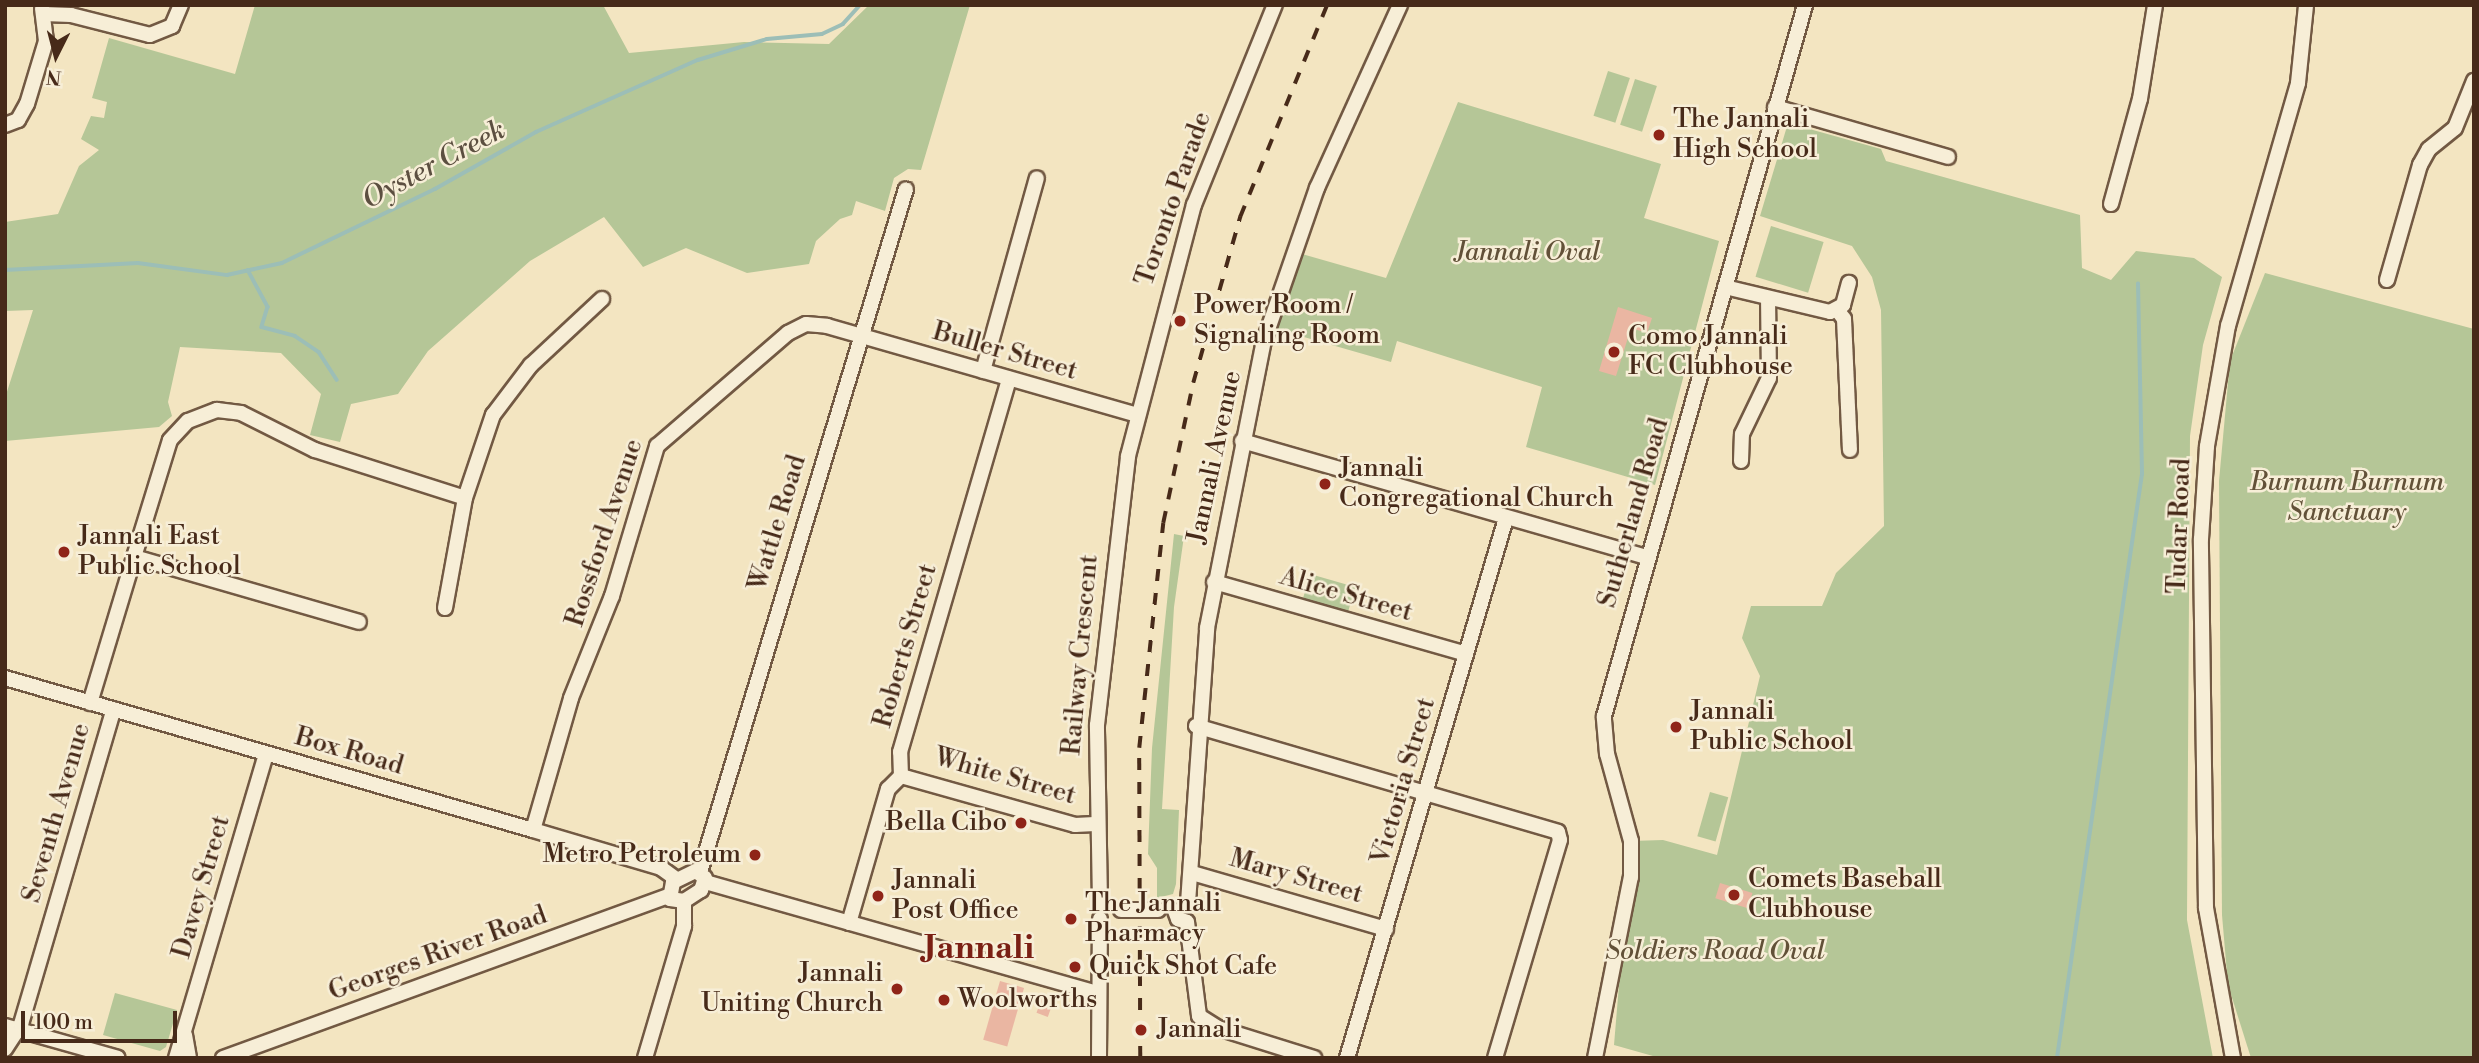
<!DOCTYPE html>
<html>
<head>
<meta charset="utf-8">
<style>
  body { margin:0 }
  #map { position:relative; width:2479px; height:1063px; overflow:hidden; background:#f3e5c1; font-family:"Libre Bodoni",serif }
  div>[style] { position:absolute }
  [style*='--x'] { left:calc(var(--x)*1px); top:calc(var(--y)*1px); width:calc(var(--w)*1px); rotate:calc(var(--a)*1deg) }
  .green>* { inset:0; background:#b5c697; transform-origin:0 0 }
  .stream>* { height:3.5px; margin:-1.75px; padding:0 1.75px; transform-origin:1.75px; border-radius:1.75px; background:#9cbeb7 }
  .building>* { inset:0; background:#eab6a2; transform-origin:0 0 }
  .roads { filter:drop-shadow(2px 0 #725943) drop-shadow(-2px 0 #725943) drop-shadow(0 2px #725943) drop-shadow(0 -2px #725943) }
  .minor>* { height:14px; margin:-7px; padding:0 7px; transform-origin:7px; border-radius:7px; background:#f7eed7 }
  .rail>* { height:3.5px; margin-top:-1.75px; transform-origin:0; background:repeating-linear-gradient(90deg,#472a19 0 12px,transparent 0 24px) }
  .bridges { filter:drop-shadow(2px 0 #725943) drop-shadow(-2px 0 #725943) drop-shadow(0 2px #725943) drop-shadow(0 -2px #725943) }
  .minor-bridge>* { height:14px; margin:-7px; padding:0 7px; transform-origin:7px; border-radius:7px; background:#f7eed7 }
  .dots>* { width:19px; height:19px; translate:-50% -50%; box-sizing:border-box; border:4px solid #f7eed7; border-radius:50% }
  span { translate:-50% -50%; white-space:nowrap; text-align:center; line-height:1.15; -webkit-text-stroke:5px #f7eed7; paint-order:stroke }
  .poi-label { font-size:26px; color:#472a19 }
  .left { translate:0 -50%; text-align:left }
  .right { translate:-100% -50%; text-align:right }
  .street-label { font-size:26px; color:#472a19 }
  .park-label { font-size:26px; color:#625138; font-style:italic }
  .water-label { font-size:28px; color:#5c4f40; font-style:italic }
  .district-label { font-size:33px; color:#7a1f14; font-weight:700 }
  .frame { position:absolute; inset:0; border:7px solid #472a19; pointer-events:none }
  .north { position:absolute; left:21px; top:21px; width:70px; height:70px; -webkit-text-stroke:5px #f7eed7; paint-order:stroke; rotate:186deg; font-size:19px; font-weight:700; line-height:28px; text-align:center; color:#472a19 }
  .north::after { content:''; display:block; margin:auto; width:24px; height:32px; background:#472a19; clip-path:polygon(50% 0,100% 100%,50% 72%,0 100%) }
  .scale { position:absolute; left:21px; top:1011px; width:156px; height:32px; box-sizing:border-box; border:4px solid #472a19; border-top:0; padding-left:9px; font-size:21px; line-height:24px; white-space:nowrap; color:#472a19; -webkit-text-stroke:5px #f7eed7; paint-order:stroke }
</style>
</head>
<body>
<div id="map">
  <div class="green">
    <div style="clip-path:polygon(255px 5px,603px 5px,629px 53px,744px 42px,829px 44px,869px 5px,970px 5px,921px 170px,908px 169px,894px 178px,885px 211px,856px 201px,852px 215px,840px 219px,816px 241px,809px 264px,747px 273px,686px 248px,643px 267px,604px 217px,530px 261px,428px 351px,398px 394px,351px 404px,340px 442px,310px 435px,321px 394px,281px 353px,180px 347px,168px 402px,172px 416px,159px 427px,5px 441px,5px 398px,33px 310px,5px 311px,5px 222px,58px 214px,79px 166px,99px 150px,81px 139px,91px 116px,104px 118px,107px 102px,92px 98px,109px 38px,235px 74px)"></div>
    <div style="left:1608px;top:71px;width:23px;height:47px;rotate:18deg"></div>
    <div style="left:1635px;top:79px;width:23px;height:48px;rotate:18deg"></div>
    <div style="clip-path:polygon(1458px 102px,1661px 164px,1644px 218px,1719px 241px,1655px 485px,1526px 447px,1542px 387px,1397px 341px,1391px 362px,1269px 327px,1295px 252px,1386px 278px)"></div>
    <div style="clip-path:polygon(1788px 123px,1881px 149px,1886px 161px,2080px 215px,2082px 268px,2111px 280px,2136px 251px,2194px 258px,2222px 277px,2203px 345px,2190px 436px,2187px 920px,2213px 1058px,1660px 1058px,1614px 1045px,1631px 841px,1663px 840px,1717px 855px,1760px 676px,1742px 638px,1751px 606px,1822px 606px,1836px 573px,1884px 526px,1881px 310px,1872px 277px,1852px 246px,1760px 216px)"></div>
    <div style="left:1771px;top:226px;width:55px;height:53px;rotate:17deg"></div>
    <div style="clip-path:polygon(2265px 273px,2474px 329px,2474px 1058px,2251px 1058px,2228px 985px,2222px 915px,2219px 481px,2230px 361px)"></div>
    <div style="clip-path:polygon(1174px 534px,1184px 536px,1174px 607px,1162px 809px,1179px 810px,1176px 884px,1173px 894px,1157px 898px,1157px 868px,1148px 854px,1152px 748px)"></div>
    <div style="left:1310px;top:574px;width:47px;height:27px;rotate:16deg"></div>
    <div style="left:1710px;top:792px;width:19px;height:46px;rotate:16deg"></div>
    <div style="clip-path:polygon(115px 993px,177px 1010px,166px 1047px,160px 1051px,103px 1035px)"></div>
  </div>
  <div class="stream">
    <div style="--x:5;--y:270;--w:133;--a:-3"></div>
    <div style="--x:138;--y:263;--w:90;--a:7.7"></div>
    <div style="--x:227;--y:275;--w:56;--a:-12.3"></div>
    <div style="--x:282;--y:263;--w:170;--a:-25.8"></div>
    <div style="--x:435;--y:189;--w:116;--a:-29.4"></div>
    <div style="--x:536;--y:132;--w:177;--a:-24"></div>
    <div style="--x:698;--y:60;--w:72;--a:-16.9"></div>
    <div style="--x:767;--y:39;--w:55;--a:-5.2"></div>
    <div style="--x:822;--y:34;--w:23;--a:-25"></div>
    <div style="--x:843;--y:24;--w:25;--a:-48"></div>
    <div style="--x:248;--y:270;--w:42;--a:61.6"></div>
    <div style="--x:268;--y:307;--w:21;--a:107"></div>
    <div style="--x:262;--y:327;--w:34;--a:15"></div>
    <div style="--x:295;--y:336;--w:29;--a:34"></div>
    <div style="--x:319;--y:352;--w:33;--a:57"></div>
    <div style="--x:2057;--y:1058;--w:590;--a:-81.72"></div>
    <div style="--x:2142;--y:474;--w:190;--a:-91.2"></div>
  </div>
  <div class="building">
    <div style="clip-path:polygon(1618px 307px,1652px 318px,1647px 333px,1631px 328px,1616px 376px,1599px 371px)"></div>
    <div style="left:1720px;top:883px;width:34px;height:16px;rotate:17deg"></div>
    <div style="left:1000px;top:981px;width:25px;height:61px;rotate:16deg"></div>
    <div style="left:1043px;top:995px;width:12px;height:19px;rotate:20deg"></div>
  </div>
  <div class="roads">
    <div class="minor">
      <div style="--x:44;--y:14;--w:27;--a:2"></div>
      <div style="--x:71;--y:15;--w:81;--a:14.2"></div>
      <div style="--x:150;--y:35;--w:24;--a:-22"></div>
      <div style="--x:172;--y:26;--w:23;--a:-67"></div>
      <div style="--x:1775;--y:107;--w:180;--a:16.1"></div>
      <div style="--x:5;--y:125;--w:14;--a:-21"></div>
      <div style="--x:18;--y:120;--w:18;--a:-61"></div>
      <div style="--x:27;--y:104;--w:66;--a:-73.2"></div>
      <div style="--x:46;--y:41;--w:33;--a:-97"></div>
      <div style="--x:2111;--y:204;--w:109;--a:-74.6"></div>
      <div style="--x:2140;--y:99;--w:95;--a:-80.9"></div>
      <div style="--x:2387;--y:280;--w:120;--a:-74"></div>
      <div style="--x:2420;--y:165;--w:18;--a:-61"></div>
      <div style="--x:2429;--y:149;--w:33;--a:-39"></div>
      <div style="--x:2455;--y:128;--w:51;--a:-68"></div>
      <div style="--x:1725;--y:287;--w:108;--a:13.4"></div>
      <div style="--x:1830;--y:312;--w:15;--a:-28"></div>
      <div style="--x:1843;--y:305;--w:23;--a:-75"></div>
      <div style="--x:1838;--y:311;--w:10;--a:53"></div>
      <div style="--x:1844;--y:319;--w:131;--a:87.4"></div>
      <div style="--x:983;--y:371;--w:200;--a:-74.4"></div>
      <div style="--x:1242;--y:441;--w:420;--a:16"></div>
      <div style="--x:1741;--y:461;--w:27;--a:-88"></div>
      <div style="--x:1742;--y:434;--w:62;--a:-64.3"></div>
      <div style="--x:1769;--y:378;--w:78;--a:-90.7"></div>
      <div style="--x:134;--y:557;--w:122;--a:-72.9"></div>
      <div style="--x:170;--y:440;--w:26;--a:-47"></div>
      <div style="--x:188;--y:421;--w:31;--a:-21"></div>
      <div style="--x:217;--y:410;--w:24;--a:7"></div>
      <div style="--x:241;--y:413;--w:83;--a:26.6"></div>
      <div style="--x:315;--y:450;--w:157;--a:17.7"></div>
      <div style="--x:1214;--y:582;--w:262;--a:15.9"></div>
      <div style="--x:445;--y:608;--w:112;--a:-79.7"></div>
      <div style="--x:465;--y:498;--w:88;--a:-71.4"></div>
      <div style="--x:493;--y:415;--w:63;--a:-52.8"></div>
      <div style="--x:531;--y:365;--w:97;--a:-42.9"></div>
      <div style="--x:5;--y:678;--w:549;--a:16.06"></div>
      <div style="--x:533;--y:830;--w:134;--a:16.5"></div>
      <div style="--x:661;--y:868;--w:19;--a:36"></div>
      <div style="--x:90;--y:703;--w:152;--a:-73.2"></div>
      <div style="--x:134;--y:557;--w:234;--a:16.1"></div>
      <div style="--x:1196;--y:726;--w:377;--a:16.3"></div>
      <div style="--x:1558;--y:832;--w:8;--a:76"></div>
      <div style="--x:1560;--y:840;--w:227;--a:106.6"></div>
      <div style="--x:901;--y:776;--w:24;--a:-92"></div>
      <div style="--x:900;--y:752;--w:389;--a:-73.7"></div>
      <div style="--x:901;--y:776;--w:181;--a:15.7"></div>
      <div style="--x:1075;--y:825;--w:20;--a:-3"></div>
      <div style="--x:533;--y:830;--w:137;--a:-73.9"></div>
      <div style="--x:571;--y:698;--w:110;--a:-68.1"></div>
      <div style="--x:612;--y:596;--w:157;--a:-73.3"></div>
      <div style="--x:657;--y:446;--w:173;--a:-40.8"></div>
      <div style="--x:788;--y:333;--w:20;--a:-27"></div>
      <div style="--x:806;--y:324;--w:21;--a:5"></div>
      <div style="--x:827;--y:326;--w:323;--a:16"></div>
      <div style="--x:696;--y:871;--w:11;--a:38"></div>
      <div style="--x:705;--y:878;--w:13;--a:108"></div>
      <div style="--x:701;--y:890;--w:20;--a:147"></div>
      <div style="--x:684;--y:901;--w:14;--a:-172"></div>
      <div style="--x:670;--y:899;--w:17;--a:-80"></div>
      <div style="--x:673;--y:882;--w:25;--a:-26"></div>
      <div style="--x:700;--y:872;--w:713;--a:-73.22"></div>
      <div style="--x:1192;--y:873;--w:202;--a:16.1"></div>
      <div style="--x:705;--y:882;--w:407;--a:15.8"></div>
      <div style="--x:1100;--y:902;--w:177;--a:-91"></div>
      <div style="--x:1097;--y:725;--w:271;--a:-83.4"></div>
      <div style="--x:1128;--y:456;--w:260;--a:-75.3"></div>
      <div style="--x:1194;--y:205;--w:216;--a:-68"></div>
      <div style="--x:1188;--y:903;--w:276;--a:-86"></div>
      <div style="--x:1207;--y:628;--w:293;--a:-78.8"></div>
      <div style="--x:1264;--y:341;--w:162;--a:-70.9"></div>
      <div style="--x:1317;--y:188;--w:201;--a:-65.6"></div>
      <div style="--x:1175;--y:911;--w:9;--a:69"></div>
      <div style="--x:1178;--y:919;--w:9;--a:18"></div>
      <div style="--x:1187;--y:922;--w:95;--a:82.7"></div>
      <div style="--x:1199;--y:1016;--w:22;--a:32"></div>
      <div style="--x:1218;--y:1028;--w:101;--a:17.4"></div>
      <div style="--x:849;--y:923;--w:140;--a:-73.8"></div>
      <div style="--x:888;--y:789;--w:18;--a:-45"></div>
      <div style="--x:5;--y:1026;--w:117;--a:15.8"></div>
      <div style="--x:185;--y:1035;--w:23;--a:80"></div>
      <div style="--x:5;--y:1049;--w:30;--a:-57"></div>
      <div style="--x:21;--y:1024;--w:328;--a:-73.6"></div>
      <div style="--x:176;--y:1058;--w:317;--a:-73.5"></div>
      <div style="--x:223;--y:1058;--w:474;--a:-20"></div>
      <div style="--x:645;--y:1058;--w:138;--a:-73.5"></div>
      <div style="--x:684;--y:926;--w:25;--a:-90"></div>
      <div style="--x:1099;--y:1058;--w:139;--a:-89.6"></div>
      <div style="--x:1347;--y:1058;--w:563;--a:-73.59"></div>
      <div style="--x:1595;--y:1058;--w:185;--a:-78.8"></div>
      <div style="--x:1631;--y:877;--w:36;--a:-90"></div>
      <div style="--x:1631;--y:841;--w:90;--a:-105.4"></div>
      <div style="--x:1607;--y:754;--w:38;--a:-95"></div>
      <div style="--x:1604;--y:716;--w:739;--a:-74.21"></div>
      <div style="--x:2233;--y:1058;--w:152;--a:-100.2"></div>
      <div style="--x:2206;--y:908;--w:369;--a:-90.8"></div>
      <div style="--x:2201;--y:539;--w:93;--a:-86.3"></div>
      <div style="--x:2207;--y:446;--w:122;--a:-80.1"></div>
      <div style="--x:2228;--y:326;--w:253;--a:-73.9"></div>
      <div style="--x:2298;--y:83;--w:78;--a:-84.1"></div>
    </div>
  </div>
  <div class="rail">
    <div style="--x:1140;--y:1058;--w:310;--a:-90.2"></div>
    <div style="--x:1139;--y:748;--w:226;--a:-83.9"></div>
    <div style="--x:1163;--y:523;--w:143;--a:-77.9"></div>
    <div style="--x:1193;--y:383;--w:173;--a:-74.2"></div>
    <div style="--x:1240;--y:217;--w:229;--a:-67.7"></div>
  </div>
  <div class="bridges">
    <div class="minor-bridge">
      <div style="--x:1121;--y:910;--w:37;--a:0"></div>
    </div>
  </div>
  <div class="dots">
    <div style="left:1659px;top:135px;background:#8f2418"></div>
    <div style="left:1180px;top:321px;background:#8f2418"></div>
    <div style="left:1614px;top:352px;background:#8f2418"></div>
    <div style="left:1325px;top:484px;background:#8f2418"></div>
    <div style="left:64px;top:552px;background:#8f2418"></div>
    <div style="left:1676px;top:727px;background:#8f2418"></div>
    <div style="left:1021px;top:823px;background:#8f2418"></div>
    <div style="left:755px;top:855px;background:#8f2418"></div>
    <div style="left:1734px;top:895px;background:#8f2418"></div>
    <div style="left:878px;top:896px;background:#8f2418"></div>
    <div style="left:1071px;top:919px;background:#8f2418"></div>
    <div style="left:1075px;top:967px;background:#8f2418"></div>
    <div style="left:897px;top:989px;background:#8f2418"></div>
    <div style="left:944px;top:1000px;background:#8f2418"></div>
    <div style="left:1141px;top:1030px;background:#8f2418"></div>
  </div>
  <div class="poi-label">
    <span class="left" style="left:1673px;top:135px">The Jannali<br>High School</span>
    <span class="left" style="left:1194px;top:321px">Power Room /<br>Signaling Room</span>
    <span class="left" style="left:1628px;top:352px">Como Jannali<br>FC Clubhouse</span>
    <span class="left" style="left:1339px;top:484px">Jannali<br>Congregational Church</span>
    <span class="left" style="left:78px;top:552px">Jannali East<br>Public School</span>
    <span class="left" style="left:1690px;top:727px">Jannali<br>Public School</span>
    <span class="right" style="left:1007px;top:823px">Bella Cibo</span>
    <span class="right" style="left:741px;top:855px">Metro Petroleum</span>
    <span class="left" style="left:1748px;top:895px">Comets Baseball<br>Clubhouse</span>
    <span class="left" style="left:892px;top:896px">Jannali<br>Post Office</span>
    <span class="left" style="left:1085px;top:919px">The Jannali<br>Pharmacy</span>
    <span class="left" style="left:1089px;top:967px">Quick Shot Cafe</span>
    <span class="right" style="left:883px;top:989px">Jannali<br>Uniting Church</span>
    <span class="left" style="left:958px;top:1000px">Woolworths</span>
    <span class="left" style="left:1157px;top:1030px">Jannali</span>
  </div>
  <div class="street-label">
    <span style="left:1174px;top:199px;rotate:-71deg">Toronto Parade</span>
    <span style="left:1005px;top:352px;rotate:16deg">Buller Street</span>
    <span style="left:1215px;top:457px;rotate:-78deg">Jannali Avenue</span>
    <span style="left:1634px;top:513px;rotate:-74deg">Sutherland Road</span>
    <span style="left:778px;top:523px;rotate:-73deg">Wattle Road</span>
    <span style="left:2180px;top:526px;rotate:-88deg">Tudar Road</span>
    <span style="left:605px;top:533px;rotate:-72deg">Rossford Avenue</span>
    <span style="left:1346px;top:595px;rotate:16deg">Alice Street</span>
    <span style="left:906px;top:646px;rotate:-74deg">Roberts Street</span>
    <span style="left:1081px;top:655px;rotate:-85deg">Railway Crescent</span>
    <span style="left:349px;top:752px;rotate:16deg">Box Road</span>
    <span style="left:1005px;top:777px;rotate:16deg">White Street</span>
    <span style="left:1404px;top:781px;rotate:-74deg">Victoria Street</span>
    <span style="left:57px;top:813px;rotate:-74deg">Seventh Avenue</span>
    <span style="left:1296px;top:877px;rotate:16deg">Mary Street</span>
    <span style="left:202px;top:887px;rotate:-74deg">Davey Street</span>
    <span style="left:438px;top:954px;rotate:-20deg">Georges River Road</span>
  </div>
  <div class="park-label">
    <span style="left:1528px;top:253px">Jannali Oval</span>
    <span style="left:2347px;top:498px">Burnum Burnum<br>Sanctuary</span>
    <span style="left:1715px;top:952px">Soldiers Road Oval</span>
  </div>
  <div class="water-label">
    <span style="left:434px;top:165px;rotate:-28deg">Oyster Creek</span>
  </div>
  <div class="district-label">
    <span style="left:979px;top:949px">Jannali</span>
  </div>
  <div class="frame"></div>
  <div class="north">N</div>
  <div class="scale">100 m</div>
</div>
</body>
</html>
